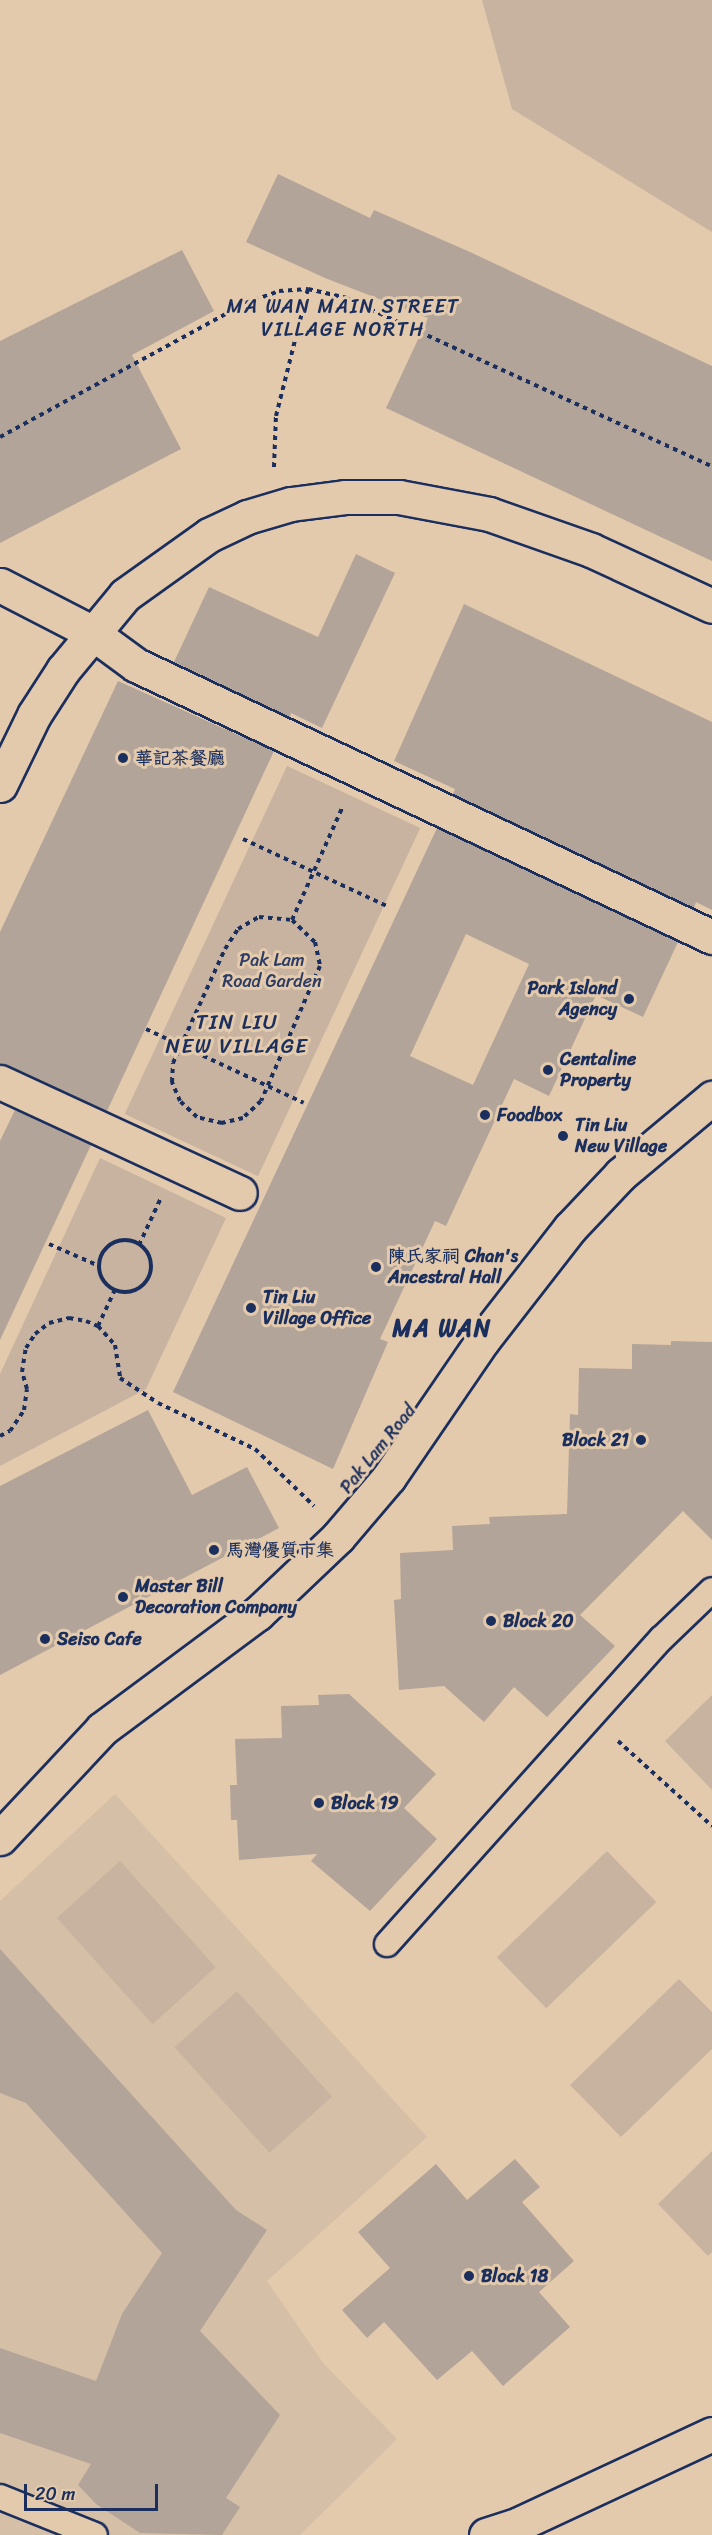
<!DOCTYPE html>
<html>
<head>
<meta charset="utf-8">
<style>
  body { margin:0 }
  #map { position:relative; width:712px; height:2535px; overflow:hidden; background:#e4caac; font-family:Sriracha,"LXGW WenKai TC",sans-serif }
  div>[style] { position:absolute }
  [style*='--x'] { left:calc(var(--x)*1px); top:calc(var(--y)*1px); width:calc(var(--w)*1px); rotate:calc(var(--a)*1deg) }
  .built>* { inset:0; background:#d5bfa6 }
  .green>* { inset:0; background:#c7b3a0; transform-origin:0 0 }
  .building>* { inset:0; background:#b2a498 }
  .path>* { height:4px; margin-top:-2px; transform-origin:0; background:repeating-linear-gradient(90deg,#1b2f5e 0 4.5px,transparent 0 9px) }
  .path>.ring { margin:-2px; padding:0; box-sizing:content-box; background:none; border:4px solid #1b2f5e; border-radius:50% }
  .roads { filter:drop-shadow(2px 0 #1b2f5e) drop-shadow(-2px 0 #1b2f5e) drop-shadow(0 2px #1b2f5e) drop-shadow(0 -2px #1b2f5e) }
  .service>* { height:24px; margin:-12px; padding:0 12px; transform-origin:12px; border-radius:12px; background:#e4caac }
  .pedestrian>* { height:33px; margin:-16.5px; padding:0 16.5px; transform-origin:16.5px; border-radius:16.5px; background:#e4caac }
  .minor>* { height:33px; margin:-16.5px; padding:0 16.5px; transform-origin:16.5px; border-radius:16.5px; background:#e4caac }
  .tertiary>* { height:33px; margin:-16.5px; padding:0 16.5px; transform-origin:16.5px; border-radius:16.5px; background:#e4caac }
  .dots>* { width:16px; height:16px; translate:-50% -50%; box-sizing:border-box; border:3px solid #e4caac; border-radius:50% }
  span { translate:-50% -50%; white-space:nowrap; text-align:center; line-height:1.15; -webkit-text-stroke:6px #e4caac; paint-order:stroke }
  .poi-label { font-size:18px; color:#1b2f5e; font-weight:700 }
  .left { translate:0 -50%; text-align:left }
  .right { translate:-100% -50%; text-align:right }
  .park-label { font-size:18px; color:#2c3c65 }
  .street-label { font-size:18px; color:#1b2f5e }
  .neighbourhood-label { font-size:20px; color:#1b2f5e; letter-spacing:1.5px }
  .quarter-label { font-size:21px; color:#1b2f5e; letter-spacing:1.5px }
  .district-label { font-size:24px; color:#1b2f5e; font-weight:700; letter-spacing:1.5px }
  .scale { position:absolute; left:24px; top:2484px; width:134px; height:27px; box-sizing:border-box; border:3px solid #1b2f5e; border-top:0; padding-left:8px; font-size:18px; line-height:21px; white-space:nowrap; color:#1b2f5e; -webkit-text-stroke:4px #e4caac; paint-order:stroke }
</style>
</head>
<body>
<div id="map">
  <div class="built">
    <div style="clip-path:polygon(115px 1794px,427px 2137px,267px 2281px,324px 2364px,397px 2439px,300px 2535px,0 2535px,0 1901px)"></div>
  </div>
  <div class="green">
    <div style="clip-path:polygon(482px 0,712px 0,712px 232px,512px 109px)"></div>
    <div style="left:287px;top:766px;width:147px;height:384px;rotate:25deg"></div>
    <div style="clip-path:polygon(100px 1158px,226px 1218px,146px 1389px,0 1466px,0 1374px)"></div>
    <div style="clip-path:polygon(712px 1695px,712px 1790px,665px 1741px)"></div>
    <div style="left:607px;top:1851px;width:71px;height:153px;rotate:46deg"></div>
    <div style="left:120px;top:1861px;width:143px;height:85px;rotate:48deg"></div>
    <div style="clip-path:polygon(679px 1979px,712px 2012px,712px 2049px,621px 2137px,570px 2085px)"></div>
    <div style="left:237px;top:1991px;width:142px;height:84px;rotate:48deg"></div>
    <div style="clip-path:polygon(712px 2151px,712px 2252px,708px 2256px,658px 2204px)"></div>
  </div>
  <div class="building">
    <div style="clip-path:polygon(278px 174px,370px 218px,374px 210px,470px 252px,712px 366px,712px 561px,386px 408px,428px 318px,325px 278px,246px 242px)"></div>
    <div style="clip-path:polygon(182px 250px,214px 311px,132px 355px,181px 449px,0 543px,0 341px)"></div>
    <div style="clip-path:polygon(356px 554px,395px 573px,322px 728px,291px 713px,290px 717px,174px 662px,209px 587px,318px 637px)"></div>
    <div style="clip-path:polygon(464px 604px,712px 722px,712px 910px,696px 902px,694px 908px,453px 794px,455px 789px,394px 761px)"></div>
    <div style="clip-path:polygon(118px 681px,274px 751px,107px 1111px,0 1064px,0 932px)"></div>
    <div style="clip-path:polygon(evenodd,437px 828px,678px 942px,643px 1017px,596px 995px,549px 1096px,514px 1079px,446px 1226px,435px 1221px,380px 1339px,388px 1342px,333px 1469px,173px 1392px,437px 828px,466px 934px,529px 964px,473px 1085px,410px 1056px,466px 934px)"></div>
    <div style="clip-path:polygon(15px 1110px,91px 1145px,0 1340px,0 1141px)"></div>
    <div style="clip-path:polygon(671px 1341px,712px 1342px,712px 1540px,683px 1511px,580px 1615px,615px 1646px,547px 1717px,514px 1687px,484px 1722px,444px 1686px,399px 1690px,394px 1600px,401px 1599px,400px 1553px,453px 1550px,452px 1526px,490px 1524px,489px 1517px,567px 1514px,570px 1414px,578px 1415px,579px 1368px,632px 1369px,632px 1344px,671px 1345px)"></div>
    <div style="clip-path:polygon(148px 1410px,192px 1495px,247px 1467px,279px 1528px,0 1675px,0 1486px)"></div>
    <div style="clip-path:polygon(349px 1694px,436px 1774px,404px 1808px,437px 1839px,370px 1911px,311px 1861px,317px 1854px,239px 1860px,237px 1820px,231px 1820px,230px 1785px,237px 1785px,235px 1739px,282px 1738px,281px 1706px,319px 1705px,318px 1695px)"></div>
    <div style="clip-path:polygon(0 1949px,236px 2210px,267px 2230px,200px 2331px,280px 2415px,226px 2498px,240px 2507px,222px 2535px,140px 2533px,96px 2504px,78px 2485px,91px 2464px,0 2433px,0 2348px,96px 2381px,122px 2314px,162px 2253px,26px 2103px,0 2093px)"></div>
    <div style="clip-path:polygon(515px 2159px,540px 2187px,522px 2202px,574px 2261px,539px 2292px,570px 2327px,503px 2386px,472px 2351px,437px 2380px,384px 2322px,367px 2338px,342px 2310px,390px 2268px,358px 2232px,436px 2164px,467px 2200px)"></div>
  </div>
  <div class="path">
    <div style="--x:0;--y:437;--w:280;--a:-28.6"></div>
    <div style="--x:246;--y:303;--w:35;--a:-20"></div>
    <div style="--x:279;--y:291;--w:29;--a:-4"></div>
    <div style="--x:308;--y:289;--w:39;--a:13"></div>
    <div style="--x:346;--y:298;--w:403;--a:24.7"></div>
    <div style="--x:274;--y:467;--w:51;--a:-87.8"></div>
    <div style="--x:276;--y:416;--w:131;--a:-75.9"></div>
    <div style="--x:243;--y:839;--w:161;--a:25"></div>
    <div style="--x:259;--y:917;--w:33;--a:5"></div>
    <div style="--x:292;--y:920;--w:32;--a:44"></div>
    <div style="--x:315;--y:942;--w:25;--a:78"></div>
    <div style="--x:320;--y:966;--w:147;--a:113.6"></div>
    <div style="--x:261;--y:1101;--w:25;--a:137"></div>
    <div style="--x:243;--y:1118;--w:22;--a:167"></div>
    <div style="--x:222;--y:1123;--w:26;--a:-167"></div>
    <div style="--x:197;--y:1117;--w:23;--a:-137"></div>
    <div style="--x:180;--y:1101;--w:21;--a:-113"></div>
    <div style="--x:172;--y:1082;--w:19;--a:-87"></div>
    <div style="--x:173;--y:1063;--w:125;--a:-65.5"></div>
    <div style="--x:225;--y:949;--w:24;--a:-57"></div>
    <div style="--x:238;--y:929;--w:24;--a:-30"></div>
    <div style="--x:292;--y:920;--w:125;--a:-65.9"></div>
    <div style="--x:146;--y:1029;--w:174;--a:25.1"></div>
    <div class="ring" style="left:99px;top:1240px;width:48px;height:48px"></div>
    <div style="--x:49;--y:1244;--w:55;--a:23.7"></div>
    <div style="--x:139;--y:1245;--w:50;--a:-65"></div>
    <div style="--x:98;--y:1326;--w:40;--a:-65"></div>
    <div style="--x:0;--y:1436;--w:11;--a:-27"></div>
    <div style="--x:10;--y:1431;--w:25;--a:-56"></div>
    <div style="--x:24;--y:1410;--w:21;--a:-82"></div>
    <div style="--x:27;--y:1389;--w:18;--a:-106"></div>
    <div style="--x:22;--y:1372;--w:24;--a:-81"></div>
    <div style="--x:26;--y:1348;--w:17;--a:-57"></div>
    <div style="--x:35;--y:1334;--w:18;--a:-38"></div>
    <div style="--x:49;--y:1323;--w:21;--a:-14"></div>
    <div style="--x:69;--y:1318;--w:17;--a:10"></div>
    <div style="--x:86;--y:1321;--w:13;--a:23"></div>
    <div style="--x:98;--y:1326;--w:25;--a:48"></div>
    <div style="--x:115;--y:1345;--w:33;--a:81"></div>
    <div style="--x:120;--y:1378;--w:45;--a:33.3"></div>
    <div style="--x:158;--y:1403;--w:107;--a:25.4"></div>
    <div style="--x:255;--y:1449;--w:82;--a:44"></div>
    <div style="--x:618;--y:1741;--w:127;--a:42.1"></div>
  </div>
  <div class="roads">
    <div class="service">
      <div style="--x:387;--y:1944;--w:411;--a:-48.1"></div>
      <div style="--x:662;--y:1638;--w:69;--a:-43.8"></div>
      <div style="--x:0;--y:2497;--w:102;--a:21.8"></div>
    </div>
    <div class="pedestrian">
      <div style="--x:0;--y:585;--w:102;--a:27.3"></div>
      <div style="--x:91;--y:632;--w:56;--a:36.3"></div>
      <div style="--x:136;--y:665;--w:637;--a:25.28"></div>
      <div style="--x:0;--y:1082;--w:264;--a:24.8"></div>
      <div style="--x:486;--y:2535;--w:35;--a:-18"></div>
      <div style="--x:519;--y:2524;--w:213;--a:-25"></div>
    </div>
    <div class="minor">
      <div style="--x:0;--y:785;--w:78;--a:-64.1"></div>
      <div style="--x:34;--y:715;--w:54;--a:-57.2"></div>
      <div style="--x:63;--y:670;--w:97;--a:-50.4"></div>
      <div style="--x:125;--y:595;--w:103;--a:-35.5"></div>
      <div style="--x:209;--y:535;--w:42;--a:-25.3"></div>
      <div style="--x:247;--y:517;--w:46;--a:-16.5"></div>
      <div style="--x:291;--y:504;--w:54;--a:-7.4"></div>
      <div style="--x:345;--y:497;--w:54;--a:0"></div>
      <div style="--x:399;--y:497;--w:92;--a:10.7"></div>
      <div style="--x:489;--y:514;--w:108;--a:19.4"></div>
      <div style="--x:591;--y:550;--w:133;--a:24.8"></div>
    </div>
    <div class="tertiary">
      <div style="--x:0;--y:1838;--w:149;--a:-46.9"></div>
      <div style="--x:102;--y:1729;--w:193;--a:-36.6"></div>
      <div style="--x:257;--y:1614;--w:112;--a:-43.5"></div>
      <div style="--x:338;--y:1537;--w:79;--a:-49.6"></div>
      <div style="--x:389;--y:1477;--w:165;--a:-55.6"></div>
      <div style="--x:482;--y:1341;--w:143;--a:-52.1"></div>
      <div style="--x:570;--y:1228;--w:74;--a:-46.6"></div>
      <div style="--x:621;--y:1174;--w:119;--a:-39.9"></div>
    </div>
  </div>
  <div class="dots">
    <div style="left:123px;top:758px;background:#1b2f5e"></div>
    <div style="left:629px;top:999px;background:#1b2f5e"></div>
    <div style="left:548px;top:1070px;background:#1b2f5e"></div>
    <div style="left:485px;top:1115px;background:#1b2f5e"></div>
    <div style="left:563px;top:1136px;background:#1b2f5e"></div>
    <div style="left:376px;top:1267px;background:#1b2f5e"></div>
    <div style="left:251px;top:1308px;background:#1b2f5e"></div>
    <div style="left:641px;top:1440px;background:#1b2f5e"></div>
    <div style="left:214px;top:1550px;background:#1b2f5e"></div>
    <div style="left:123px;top:1597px;background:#1b2f5e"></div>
    <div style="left:491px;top:1621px;background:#1b2f5e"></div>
    <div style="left:45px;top:1639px;background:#1b2f5e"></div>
    <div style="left:319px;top:1803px;background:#1b2f5e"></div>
    <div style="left:469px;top:2276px;background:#1b2f5e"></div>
  </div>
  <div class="poi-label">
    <span class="left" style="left:135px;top:758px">華記茶餐廳</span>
    <span class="right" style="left:617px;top:999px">Park Island<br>Agency</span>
    <span class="left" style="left:560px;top:1070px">Centaline<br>Property</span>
    <span class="left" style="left:497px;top:1115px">Foodbox</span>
    <span class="left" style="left:575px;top:1136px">Tin Liu<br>New Village</span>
    <span class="left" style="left:388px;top:1267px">陳氏家祠 Chan's<br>Ancestral Hall</span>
    <span class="left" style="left:263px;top:1308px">Tin Liu<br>Village Office</span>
    <span class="right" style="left:629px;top:1440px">Block 21</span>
    <span class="left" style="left:226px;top:1550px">馬灣優質市集</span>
    <span class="left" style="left:135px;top:1597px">Master Bill<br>Decoration Company</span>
    <span class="left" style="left:503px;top:1621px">Block 20</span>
    <span class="left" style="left:57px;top:1639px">Seiso Cafe</span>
    <span class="left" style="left:331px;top:1803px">Block 19</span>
    <span class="left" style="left:481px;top:2276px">Block 18</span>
  </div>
  <div class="park-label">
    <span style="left:272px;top:971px">Pak Lam<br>Road Garden</span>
  </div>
  <div class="street-label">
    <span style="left:378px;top:1449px;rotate:-51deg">Pak Lam Road</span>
  </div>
  <div class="neighbourhood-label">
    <span style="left:343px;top:318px">MA WAN MAIN STREET<br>VILLAGE NORTH</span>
  </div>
  <div class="quarter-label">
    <span style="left:237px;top:1034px">TIN LIU<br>NEW VILLAGE</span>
  </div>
  <div class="district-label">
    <span style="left:442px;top:1329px">MA WAN</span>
  </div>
  <div class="scale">20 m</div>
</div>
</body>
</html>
